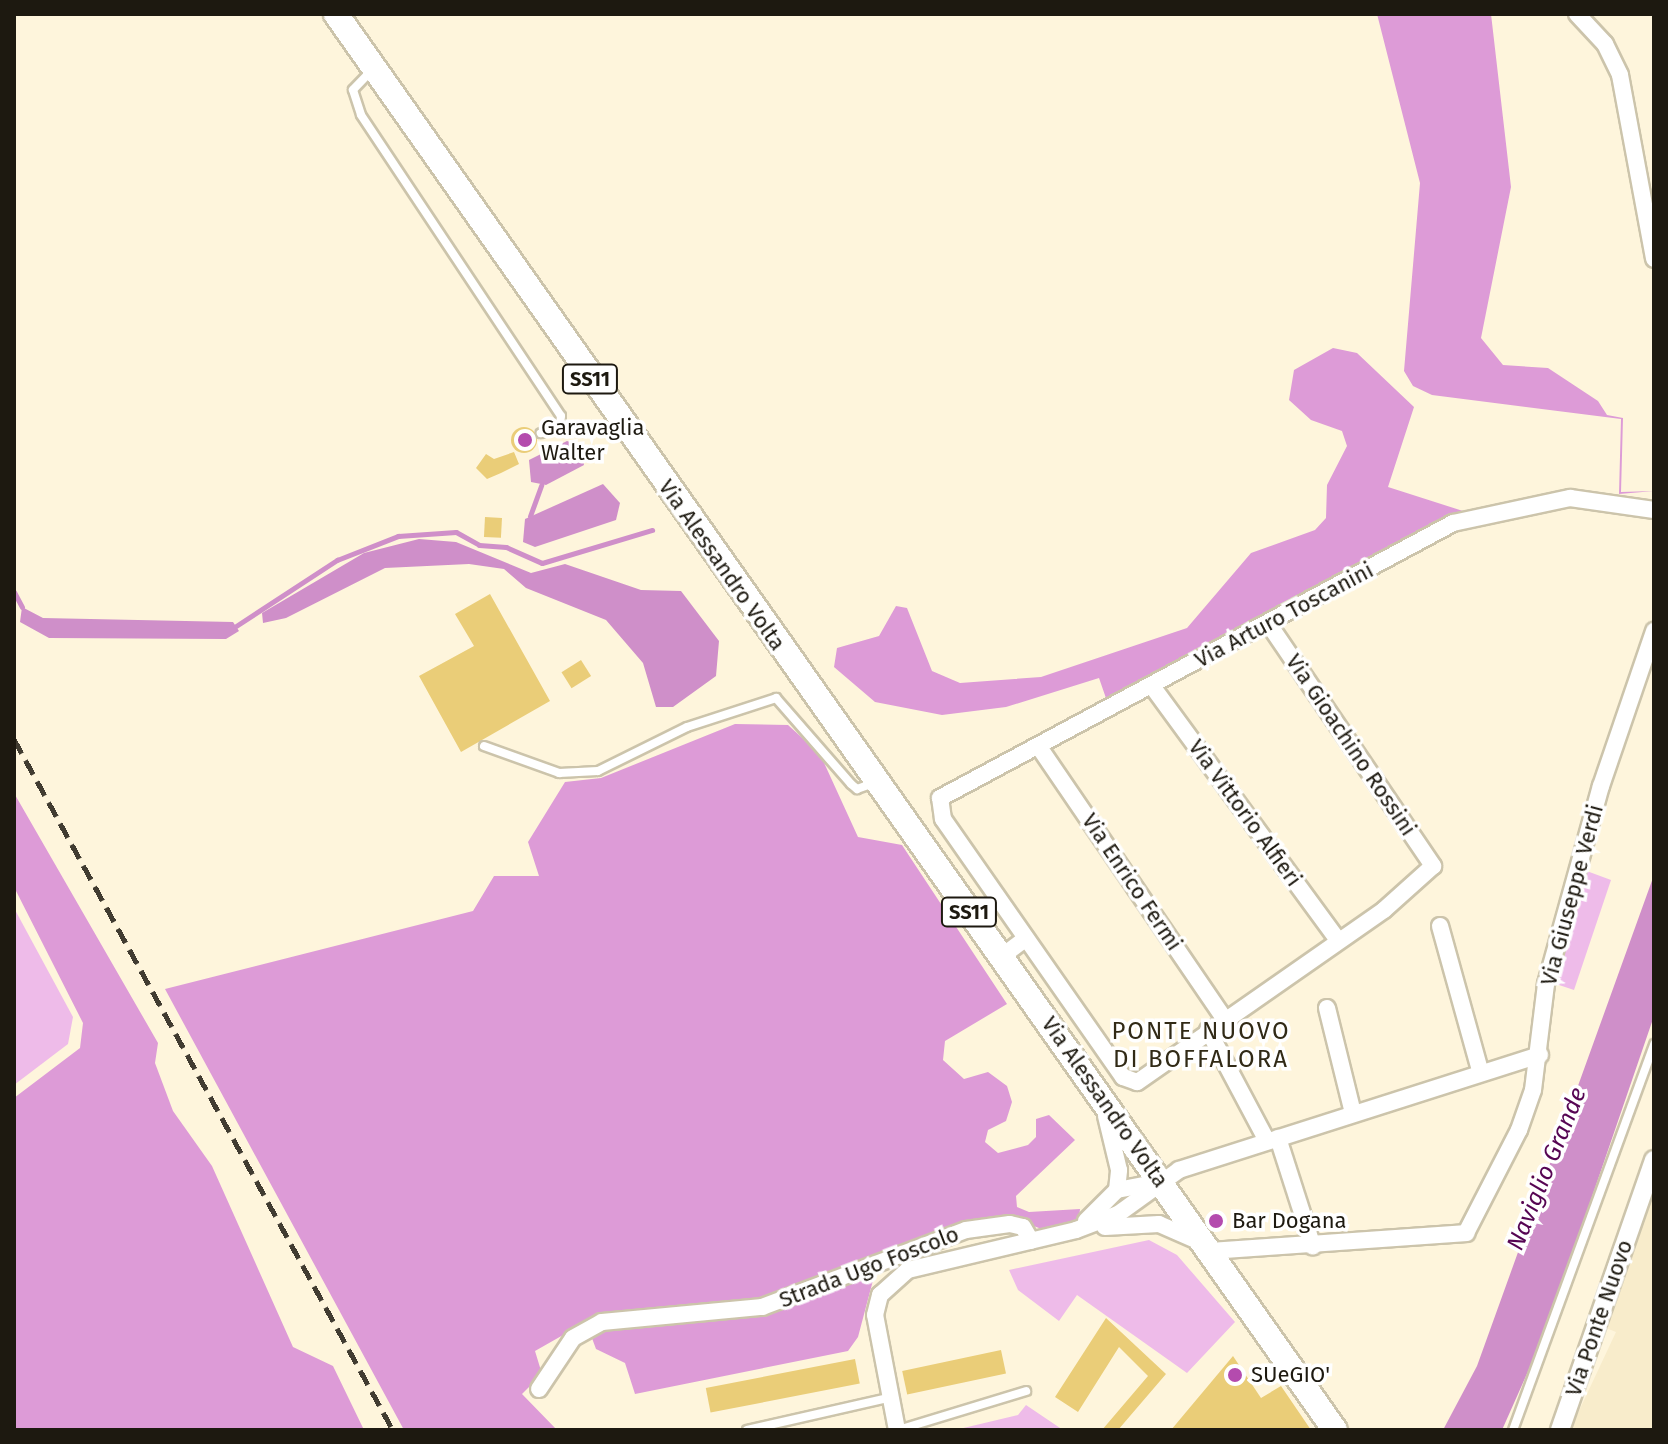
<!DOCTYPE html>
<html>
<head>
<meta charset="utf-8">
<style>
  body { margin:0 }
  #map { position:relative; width:1668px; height:1444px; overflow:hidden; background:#fef5dc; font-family:"Fira Sans",sans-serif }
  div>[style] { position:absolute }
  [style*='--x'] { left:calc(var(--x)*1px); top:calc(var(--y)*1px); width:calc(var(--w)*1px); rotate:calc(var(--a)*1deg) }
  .built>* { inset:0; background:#f8eccb }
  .green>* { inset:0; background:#eebbe9 }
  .forest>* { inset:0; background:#dd9bd7 }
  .water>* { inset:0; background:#cf8fc9 }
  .stream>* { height:5px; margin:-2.5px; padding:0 2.5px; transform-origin:2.5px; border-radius:2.5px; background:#cf8fc9 }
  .building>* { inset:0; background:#eacd78; transform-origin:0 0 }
  .round { border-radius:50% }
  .roads { filter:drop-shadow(2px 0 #ccc4ab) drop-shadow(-2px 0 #ccc4ab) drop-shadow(0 2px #ccc4ab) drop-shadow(0 -2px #ccc4ab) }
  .service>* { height:8px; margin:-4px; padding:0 4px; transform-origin:4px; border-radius:4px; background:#fff }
  .minor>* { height:16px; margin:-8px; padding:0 8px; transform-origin:8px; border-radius:8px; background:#fff }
  .tertiary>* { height:18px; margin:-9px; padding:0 9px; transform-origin:9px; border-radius:9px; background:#fff }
  .primary>* { height:24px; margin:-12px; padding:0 12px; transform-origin:12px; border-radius:12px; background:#fff }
  .rail>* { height:5px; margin-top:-2.5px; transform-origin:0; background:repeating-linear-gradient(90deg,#413c31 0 16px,transparent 0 24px) }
  .dots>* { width:22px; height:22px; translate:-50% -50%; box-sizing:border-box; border:4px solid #fff; border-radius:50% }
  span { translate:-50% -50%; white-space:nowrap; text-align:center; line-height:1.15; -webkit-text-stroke:7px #fff; paint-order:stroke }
  .shield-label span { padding:2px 6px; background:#fff; border:2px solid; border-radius:6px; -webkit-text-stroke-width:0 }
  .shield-label { font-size:20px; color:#1d1910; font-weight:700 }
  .poi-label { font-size:22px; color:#1d1910 }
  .left { translate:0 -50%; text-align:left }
  .street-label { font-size:22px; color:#1d1910 }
  .neighbourhood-label { font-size:24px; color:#312a16; letter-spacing:2px }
  .water-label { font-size:24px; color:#560553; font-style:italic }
  .frame { position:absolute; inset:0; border:16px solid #1d1910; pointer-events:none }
</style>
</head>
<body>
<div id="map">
  <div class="built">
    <div style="clip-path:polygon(1654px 1179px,1654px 1430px,1570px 1430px,1616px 1332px,1606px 1328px)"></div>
  </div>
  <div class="green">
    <div style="clip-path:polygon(1584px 870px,1611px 880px,1574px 990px,1556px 984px,1562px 939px)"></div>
    <div style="clip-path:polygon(14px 908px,73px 1017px,68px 1044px,14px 1085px)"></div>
    <div style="clip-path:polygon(1149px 1240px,1177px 1255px,1235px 1322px,1187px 1373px,1077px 1295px,1059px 1321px,1018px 1290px,1009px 1270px)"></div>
    <div style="clip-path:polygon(1026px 1405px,1063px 1430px,955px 1430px,1018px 1415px)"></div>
  </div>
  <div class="forest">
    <div style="clip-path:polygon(1377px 14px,1491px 14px,1511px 187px,1481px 338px,1503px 365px,1548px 368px,1598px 401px,1607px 415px,1623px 418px,1621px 492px,1654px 491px,1619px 494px,1621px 419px,1432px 395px,1413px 386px,1404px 371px,1420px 183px)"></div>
    <div style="clip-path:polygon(1333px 348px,1357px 353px,1414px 407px,1388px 487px,1463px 511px,1108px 704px,1099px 678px,1006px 707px,942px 715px,875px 702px,834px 667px,837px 648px,879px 636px,896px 606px,907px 608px,932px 671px,960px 683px,1041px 677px,1187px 628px,1251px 553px,1315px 530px,1326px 518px,1327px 485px,1347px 446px,1342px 431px,1311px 420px,1289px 400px,1294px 370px)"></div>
    <div style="clip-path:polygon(735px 724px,788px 725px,820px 754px,858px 837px,902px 845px,1007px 1004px,945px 1041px,943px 1060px,964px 1079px,988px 1072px,1007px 1086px,1012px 1102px,1006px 1121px,988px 1130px,985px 1142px,998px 1153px,1028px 1145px,1036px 1137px,1036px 1119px,1049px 1115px,1075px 1140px,1016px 1196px,1017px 1207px,1029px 1212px,1080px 1209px,1079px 1218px,1047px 1231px,1015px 1219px,876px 1269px,858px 1337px,848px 1351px,635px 1394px,625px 1363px,596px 1349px,586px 1322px,535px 1351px,542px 1374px,522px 1394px,557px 1430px,404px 1430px,165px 989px,473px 911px,494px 876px,539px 876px,528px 842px,565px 782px,601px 778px)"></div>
    <div style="clip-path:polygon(14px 793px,158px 1043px,155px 1063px,173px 1111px,212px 1166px,293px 1347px,333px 1366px,364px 1430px,14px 1430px,14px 1098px,80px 1048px,83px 1023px,14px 887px)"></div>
  </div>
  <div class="water">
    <div style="clip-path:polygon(567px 441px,579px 445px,584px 465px,546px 485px,531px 482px,529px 460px)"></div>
    <div style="clip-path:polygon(603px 484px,620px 503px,616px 520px,535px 547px,523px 542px,525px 519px)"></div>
    <div style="clip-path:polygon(419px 539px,456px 542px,531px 573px,565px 564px,641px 590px,681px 591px,719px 641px,716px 676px,673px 707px,656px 707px,643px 663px,606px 620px,526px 588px,504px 569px,469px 564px,385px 568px,286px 618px,263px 623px,262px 613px,364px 553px)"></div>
    <div style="clip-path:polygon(22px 607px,43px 618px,233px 622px,239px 631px,226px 639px,49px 638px,20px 622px)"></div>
    <div style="clip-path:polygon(1654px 875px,1654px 1016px,1546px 1331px,1502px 1430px,1443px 1430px,1477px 1366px)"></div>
  </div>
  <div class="stream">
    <div style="--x:530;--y:516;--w:33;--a:-70"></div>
    <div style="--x:14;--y:592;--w:17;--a:62"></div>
    <div style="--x:236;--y:626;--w:121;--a:-33.2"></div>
    <div style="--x:337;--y:560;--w:66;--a:-21.5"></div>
    <div style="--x:398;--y:536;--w:58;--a:-3.9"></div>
    <div style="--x:456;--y:532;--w:26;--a:29"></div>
    <div style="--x:479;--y:545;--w:27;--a:4"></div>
    <div style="--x:506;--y:547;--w:39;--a:24"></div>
    <div style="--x:542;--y:563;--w:115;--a:-16.7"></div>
  </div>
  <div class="building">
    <div class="round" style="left:511px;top:427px;width:26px;height:26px"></div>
    <div style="clip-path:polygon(514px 452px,519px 464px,501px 473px,487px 479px,476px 468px,486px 454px,494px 459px)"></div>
    <div style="left:485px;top:517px;width:17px;height:20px;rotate:3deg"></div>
    <div style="clip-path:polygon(490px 594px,550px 701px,461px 752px,419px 676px,474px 646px,455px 614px)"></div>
    <div style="left:581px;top:660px;width:19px;height:23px;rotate:58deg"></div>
    <div style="clip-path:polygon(1106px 1318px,1166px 1374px,1118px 1430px,1102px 1430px,1148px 1376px,1119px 1347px,1078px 1412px,1055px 1397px)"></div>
    <div style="left:1001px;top:1350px;width:24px;height:101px;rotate:78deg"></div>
    <div style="clip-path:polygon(1233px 1356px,1261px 1398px,1281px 1386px,1311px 1430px,1171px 1430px)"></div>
    <div style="left:855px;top:1359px;width:25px;height:152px;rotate:79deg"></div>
  </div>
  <div class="roads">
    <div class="service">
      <div style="--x:373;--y:69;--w:29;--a:134"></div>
      <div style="--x:353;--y:90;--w:26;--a:72"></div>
      <div style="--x:361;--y:115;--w:361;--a:56.4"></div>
      <div style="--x:561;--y:416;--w:9;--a:96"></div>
      <div style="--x:560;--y:425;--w:21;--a:157"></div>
      <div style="--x:484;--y:746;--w:80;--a:19.8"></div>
      <div style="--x:559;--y:773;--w:39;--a:-3"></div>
      <div style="--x:598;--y:771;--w:99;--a:-26.3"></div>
      <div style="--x:687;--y:727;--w:94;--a:-18"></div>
      <div style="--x:776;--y:698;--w:114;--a:48.9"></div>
      <div style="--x:851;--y:784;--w:8;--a:40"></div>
      <div style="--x:857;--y:789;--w:20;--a:-20"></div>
      <div style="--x:747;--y:1430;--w:145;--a:-12.8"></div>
      <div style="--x:898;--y:1430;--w:134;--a:-16.9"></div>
      <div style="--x:1513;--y:1430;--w:411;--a:-69.9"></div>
    </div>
    <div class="minor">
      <div style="--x:1577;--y:14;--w:41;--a:47"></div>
      <div style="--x:1605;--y:44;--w:34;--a:64"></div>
      <div style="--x:1620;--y:75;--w:187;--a:79.5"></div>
      <div style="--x:1268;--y:623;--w:294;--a:55.8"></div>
      <div style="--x:1433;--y:866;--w:66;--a:138.1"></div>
      <div style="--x:1384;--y:910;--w:301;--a:145.1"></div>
      <div style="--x:1137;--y:1082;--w:15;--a:-160"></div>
      <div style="--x:1123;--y:1077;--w:315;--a:-124.9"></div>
      <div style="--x:943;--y:819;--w:21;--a:-98"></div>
      <div style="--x:940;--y:798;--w:582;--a:-28.19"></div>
      <div style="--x:1453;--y:523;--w:120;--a:-12.1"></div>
      <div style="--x:1570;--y:498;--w:85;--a:8.1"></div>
      <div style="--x:1152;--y:686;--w:315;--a:53.8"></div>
      <div style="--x:1039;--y:747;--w:328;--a:55.7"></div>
      <div style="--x:1440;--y:926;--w:149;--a:74.5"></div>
      <div style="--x:1001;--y:957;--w:31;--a:-37"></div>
      <div style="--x:1327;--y:1008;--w:108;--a:76.1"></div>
      <div style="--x:1208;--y:1030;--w:126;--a:62"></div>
      <div style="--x:1278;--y:1138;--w:114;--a:72.2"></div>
      <div style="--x:1117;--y:1190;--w:44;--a:-10.5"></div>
      <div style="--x:1086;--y:1221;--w:44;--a:-45"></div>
      <div style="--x:1117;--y:1190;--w:20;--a:-84"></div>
      <div style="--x:1119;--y:1170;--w:56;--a:-103.5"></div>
      <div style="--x:1105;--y:1227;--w:54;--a:-3.2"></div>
      <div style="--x:1159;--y:1224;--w:43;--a:23.6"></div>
      <div style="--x:1211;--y:1251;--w:256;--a:-4"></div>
      <div style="--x:1466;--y:1233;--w:116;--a:-62.8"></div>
      <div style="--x:1519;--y:1130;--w:42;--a:-70.7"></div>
      <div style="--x:1533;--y:1090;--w:107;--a:-83"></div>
      <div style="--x:1546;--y:984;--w:205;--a:-74.5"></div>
      <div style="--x:1601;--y:786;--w:164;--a:-71.1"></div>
      <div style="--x:539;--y:1389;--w:61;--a:-56.3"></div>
      <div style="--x:573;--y:1338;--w:33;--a:-29"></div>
      <div style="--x:602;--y:1322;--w:161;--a:-5.4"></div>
      <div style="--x:762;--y:1307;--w:218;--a:-20.7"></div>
      <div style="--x:966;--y:1230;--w:44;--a:-7.8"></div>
      <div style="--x:1010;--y:1224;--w:13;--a:13"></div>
      <div style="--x:1023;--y:1227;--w:16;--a:60"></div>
      <div style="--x:897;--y:1430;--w:117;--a:-100.8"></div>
      <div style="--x:875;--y:1315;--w:21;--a:-76"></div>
      <div style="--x:880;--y:1295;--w:38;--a:-42"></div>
      <div style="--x:908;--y:1270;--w:173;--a:-13.4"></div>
      <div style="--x:1076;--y:1230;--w:45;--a:-20.9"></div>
      <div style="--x:1118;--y:1214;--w:75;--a:-35.8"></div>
      <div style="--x:1179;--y:1170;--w:379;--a:-17.7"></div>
    </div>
    <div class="tertiary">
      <div style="--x:1560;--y:1430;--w:286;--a:-70.8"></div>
    </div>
    <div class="primary">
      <div style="--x:336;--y:14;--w:1733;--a:54.8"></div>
    </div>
  </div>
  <div class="rail">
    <div style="--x:14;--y:739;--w:788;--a:61.26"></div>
  </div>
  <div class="dots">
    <div style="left:525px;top:440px;background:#b44bae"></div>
    <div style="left:1216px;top:1221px;background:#b44bae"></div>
    <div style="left:1235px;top:1375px;background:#b44bae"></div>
  </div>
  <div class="shield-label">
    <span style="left:590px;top:379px">SS11</span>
    <span style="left:969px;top:912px">SS11</span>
  </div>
  <div class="poi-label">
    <span class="left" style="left:541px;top:440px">Garavaglia<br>Walter</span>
    <span class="left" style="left:1232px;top:1221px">Bar Dogana</span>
    <span class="left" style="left:1251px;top:1375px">SUeGIO'</span>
  </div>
  <div class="street-label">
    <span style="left:722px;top:565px;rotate:55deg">Via Alessandro Volta</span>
    <span style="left:1284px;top:615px;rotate:-28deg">Via Arturo Toscanini</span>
    <span style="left:1351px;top:745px;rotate:56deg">Via Gioachino Rossini</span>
    <span style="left:1245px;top:813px;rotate:54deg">Via Vittorio Alfieri</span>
    <span style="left:1132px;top:882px;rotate:56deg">Via Enrico Fermi</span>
    <span style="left:1572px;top:895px;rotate:-75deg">Via Giuseppe Verdi</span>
    <span style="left:1105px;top:1102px;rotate:55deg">Via Alessandro Volta</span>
    <span style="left:869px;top:1267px;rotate:-21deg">Strada Ugo Foscolo</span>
    <span style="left:1599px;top:1318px;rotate:-71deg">Via Ponte Nuovo</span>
  </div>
  <div class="neighbourhood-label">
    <span style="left:1201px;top:1046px">PONTE NUOVO<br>DI BOFFALORA</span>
  </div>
  <div class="water-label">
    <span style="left:1547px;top:1169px;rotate:-68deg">Naviglio Grande</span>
  </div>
  <div class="frame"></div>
</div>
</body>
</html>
